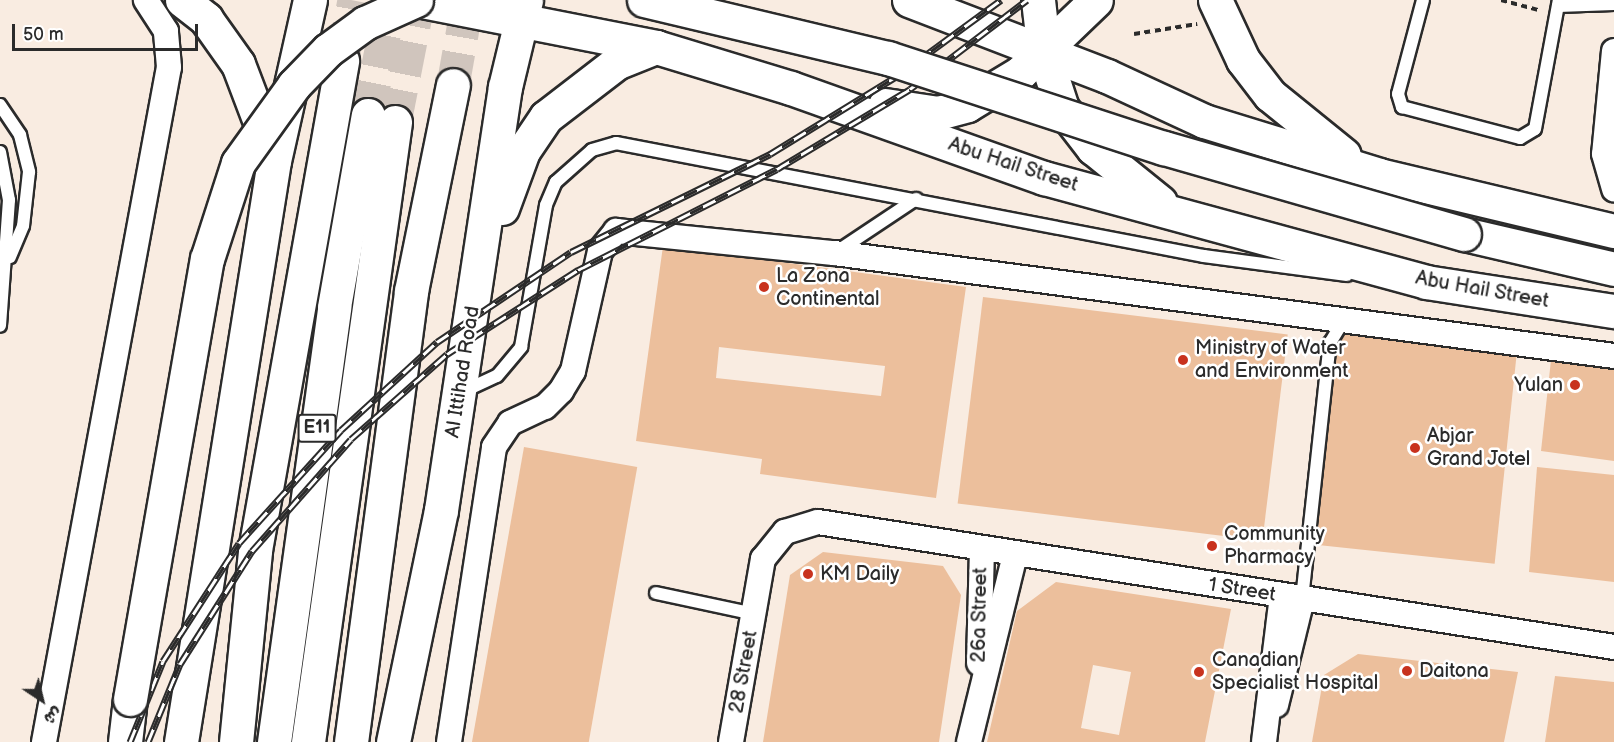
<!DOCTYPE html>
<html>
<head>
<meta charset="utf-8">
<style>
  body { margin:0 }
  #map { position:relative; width:1614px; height:742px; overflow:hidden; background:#f9ece1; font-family:"Balsamiq Sans","Playpen Sans Arabic",sans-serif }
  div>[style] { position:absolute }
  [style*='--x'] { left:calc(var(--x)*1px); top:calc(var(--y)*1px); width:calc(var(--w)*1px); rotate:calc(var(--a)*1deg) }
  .building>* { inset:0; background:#ecbf9c; transform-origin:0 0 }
  .motorway-tunnel>* { height:33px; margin-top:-16.5px; transform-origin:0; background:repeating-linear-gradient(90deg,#d0c5bd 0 33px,transparent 0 49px) }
  .path>* { height:4px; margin-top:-2px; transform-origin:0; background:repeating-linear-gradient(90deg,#2b2b2b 0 6px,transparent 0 10.5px) }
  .roads { filter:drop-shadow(2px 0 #2b2b2b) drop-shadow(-2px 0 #2b2b2b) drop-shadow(0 2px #2b2b2b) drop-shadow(0 -2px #2b2b2b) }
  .service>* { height:12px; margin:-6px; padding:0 6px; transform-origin:6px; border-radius:6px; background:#fff }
  .minor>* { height:24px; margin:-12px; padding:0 12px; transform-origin:12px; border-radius:12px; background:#fff }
  .secondary>* { height:33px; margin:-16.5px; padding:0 16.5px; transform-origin:16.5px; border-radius:16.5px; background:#fff }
  .primary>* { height:33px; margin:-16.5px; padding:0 16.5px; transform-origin:16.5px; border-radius:16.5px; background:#fff }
  .motorway>* { height:33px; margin:-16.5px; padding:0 16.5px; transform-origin:16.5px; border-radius:16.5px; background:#fff }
  .rail>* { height:7px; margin-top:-3.5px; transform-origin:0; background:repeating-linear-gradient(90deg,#fff 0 14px,#2b2b2b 0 28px); box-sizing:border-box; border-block:2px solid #2b2b2b }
  .bridges { filter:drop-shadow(2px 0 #2b2b2b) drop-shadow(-2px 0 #2b2b2b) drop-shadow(0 2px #2b2b2b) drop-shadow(0 -2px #2b2b2b) }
  .primary-bridge>* { height:33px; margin:-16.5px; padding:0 16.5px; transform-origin:16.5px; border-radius:16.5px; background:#fff }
  .dots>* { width:16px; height:16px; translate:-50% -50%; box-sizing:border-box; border:3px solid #fff; border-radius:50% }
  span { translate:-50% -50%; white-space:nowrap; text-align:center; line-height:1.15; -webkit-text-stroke:5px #fff; paint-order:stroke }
  .shield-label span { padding:2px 4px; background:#fff; border:2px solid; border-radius:4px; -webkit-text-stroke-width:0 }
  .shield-label { font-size:18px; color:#2b2b2b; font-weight:700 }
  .street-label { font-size:20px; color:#2b2b2b }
  .poi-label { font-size:20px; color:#2b2b2b }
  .left { translate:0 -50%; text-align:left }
  .right { translate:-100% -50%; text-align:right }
  .north { position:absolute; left:12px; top:670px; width:60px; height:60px; -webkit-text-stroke:4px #fff; paint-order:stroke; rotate:145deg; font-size:16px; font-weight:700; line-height:24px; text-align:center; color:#2b2b2b }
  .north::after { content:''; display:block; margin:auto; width:21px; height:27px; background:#2b2b2b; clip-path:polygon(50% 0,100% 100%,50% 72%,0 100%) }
  .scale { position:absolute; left:12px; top:24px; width:186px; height:27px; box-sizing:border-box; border:3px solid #2b2b2b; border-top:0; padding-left:8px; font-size:18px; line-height:21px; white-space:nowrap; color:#2b2b2b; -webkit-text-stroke:4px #fff; paint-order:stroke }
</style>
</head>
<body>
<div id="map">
  <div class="building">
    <div style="clip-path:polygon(evenodd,663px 246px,966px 287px,936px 498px,760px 474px,762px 459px,636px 441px,663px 246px,719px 347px,885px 366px,881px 396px,716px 378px,719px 347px)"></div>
    <div style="left:983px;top:297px;width:307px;height:208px;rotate:7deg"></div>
    <div style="left:1338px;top:332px;width:180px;height:214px;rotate:6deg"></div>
    <div style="clip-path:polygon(1551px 360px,1614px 367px,1614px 461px,1541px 451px)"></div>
    <div style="left:524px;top:447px;width:115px;height:300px;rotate:10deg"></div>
    <div style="clip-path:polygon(1537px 467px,1614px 475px,1614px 582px,1529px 572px)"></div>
    <div style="clip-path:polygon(823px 552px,943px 566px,961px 595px,939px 742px,763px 742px,790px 575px)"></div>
    <div style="clip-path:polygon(evenodd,1056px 582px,1231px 609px,1205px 742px,987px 742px,1017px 611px,1056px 582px,1093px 665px,1131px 672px,1119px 735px,1081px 728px,1093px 665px)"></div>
    <div style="clip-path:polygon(1358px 654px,1518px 672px,1504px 742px,1312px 742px,1324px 675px)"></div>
    <div style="clip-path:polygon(1555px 676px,1614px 682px,1614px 742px,1545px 742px)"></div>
  </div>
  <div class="motorway-tunnel">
    <div style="--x:343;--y:57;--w:58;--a:-79.1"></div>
    <div style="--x:453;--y:85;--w:86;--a:-80"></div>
    <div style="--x:368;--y:115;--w:117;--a:-78.7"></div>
    <div style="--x:395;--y:122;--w:124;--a:-78.9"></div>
  </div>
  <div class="path">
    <div style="--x:1501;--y:0;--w:38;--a:15"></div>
    <div style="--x:1134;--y:34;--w:64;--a:-9"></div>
  </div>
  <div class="roads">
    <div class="service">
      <div style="--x:1423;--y:0;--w:97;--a:104.9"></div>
      <div style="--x:1398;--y:94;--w:14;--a:73"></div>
      <div style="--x:1402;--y:107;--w:122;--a:14.7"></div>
      <div style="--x:1520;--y:138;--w:17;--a:-31"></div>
      <div style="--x:1535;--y:129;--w:131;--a:-79.5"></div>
      <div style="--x:1558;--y:6;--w:56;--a:-2"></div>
      <div style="--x:0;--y:105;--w:36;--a:56"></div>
      <div style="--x:20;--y:135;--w:38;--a:76"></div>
      <div style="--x:29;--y:172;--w:54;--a:96.3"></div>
      <div style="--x:23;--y:226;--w:34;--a:113"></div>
      <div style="--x:0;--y:152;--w:49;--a:79.4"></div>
      <div style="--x:9;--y:200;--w:126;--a:94.1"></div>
      <div style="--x:838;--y:251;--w:94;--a:-33.7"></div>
      <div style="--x:462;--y:392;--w:38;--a:-25"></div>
      <div style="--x:497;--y:376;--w:38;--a:-50"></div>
      <div style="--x:521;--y:347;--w:144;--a:-80"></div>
      <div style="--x:546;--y:205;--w:25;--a:-67"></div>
      <div style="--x:556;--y:182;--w:48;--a:-41.6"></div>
      <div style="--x:592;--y:150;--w:25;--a:-16"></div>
      <div style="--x:616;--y:143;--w:599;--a:10.88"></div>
      <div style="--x:1204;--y:256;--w:144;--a:7.6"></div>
      <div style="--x:656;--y:593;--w:100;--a:12.1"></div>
      <div style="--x:1302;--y:599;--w:258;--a:-83.8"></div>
      <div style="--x:1330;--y:343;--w:23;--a:-59"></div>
    </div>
    <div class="minor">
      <div style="--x:1614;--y:51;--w:103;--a:95.5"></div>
      <div style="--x:1604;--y:154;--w:37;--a:74"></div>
      <div style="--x:979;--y:663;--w:113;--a:-88.5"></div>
      <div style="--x:1276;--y:705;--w:109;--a:-76.2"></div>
      <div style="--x:44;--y:742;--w:686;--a:-79.51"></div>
      <div style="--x:169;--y:67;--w:36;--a:-95"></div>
      <div style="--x:166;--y:31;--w:37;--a:-123"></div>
      <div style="--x:449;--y:742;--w:298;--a:-81.3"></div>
      <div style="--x:494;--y:447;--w:29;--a:-56"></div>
      <div style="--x:510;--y:423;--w:38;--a:-25"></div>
      <div style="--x:545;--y:407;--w:23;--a:-45"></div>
      <div style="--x:561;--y:391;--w:23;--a:-59"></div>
      <div style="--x:573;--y:371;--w:123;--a:-77.3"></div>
      <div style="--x:600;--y:251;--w:26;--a:-51"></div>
      <div style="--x:616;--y:231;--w:219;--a:5.8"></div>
      <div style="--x:834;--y:253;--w:787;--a:7.52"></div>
      <div style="--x:731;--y:742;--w:186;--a:-80.1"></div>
      <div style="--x:763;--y:559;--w:35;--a:-51"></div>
      <div style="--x:785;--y:532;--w:34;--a:-17"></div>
      <div style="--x:818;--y:522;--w:806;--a:8.92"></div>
      <div style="--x:969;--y:742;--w:193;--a:-76.2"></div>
      <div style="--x:1264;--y:742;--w:147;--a:-83"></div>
    </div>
    <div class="secondary">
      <div style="--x:417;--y:0;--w:244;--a:11.1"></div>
      <div style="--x:656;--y:47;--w:141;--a:16.9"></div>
      <div style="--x:791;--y:88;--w:269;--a:19.6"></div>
      <div style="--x:1044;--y:178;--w:396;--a:15.2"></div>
      <div style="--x:1426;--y:282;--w:190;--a:8.8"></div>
      <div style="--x:909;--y:0;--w:212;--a:21"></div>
      <div style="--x:1107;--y:76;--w:107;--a:24.9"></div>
      <div style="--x:1204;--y:121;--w:183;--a:17.1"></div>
      <div style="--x:1379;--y:175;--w:242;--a:13.4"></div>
      <div style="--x:1038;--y:0;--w:53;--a:83.5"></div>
      <div style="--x:1044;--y:53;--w:58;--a:71.9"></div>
      <div style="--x:1062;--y:108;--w:51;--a:52.2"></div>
      <div style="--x:1093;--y:148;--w:86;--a:38.9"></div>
      <div style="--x:1215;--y:0;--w:66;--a:65"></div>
      <div style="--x:1243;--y:60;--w:44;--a:52.4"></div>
      <div style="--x:1270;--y:95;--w:95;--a:39"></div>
      <div style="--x:885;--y:105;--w:54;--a:8.6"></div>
      <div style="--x:938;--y:113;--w:30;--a:-15"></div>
      <div style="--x:967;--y:105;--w:62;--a:-31.1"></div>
      <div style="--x:1020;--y:73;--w:105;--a:-43.8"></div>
    </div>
    <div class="primary">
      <div style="--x:182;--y:0;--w:31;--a:38"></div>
      <div style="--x:206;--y:19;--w:55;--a:54.6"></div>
      <div style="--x:238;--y:64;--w:93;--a:69.2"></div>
      <div style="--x:493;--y:0;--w:33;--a:31"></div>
      <div style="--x:502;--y:208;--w:61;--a:-69.8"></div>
      <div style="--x:523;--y:151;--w:41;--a:-55.9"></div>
      <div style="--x:546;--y:117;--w:88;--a:-37.6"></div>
      <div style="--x:616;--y:63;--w:43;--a:-21.8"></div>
      <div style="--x:1464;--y:234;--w:154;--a:13.1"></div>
      <div style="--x:125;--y:742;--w:43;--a:-83.4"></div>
      <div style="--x:181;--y:742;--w:588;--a:-80.91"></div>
      <div style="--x:274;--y:161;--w:165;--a:-77.4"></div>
      <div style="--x:393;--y:742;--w:237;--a:-78.3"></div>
      <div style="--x:441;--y:510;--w:428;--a:-81.4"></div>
      <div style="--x:505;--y:87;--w:89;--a:-76.4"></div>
    </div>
    <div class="motorway">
      <div style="--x:236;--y:742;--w:193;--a:-84.3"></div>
      <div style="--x:255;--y:550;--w:497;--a:-79.9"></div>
      <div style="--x:274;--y:742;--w:439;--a:-82.1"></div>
      <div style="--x:334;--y:307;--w:195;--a:-80"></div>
      <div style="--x:308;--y:742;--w:626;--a:-82.01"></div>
      <div style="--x:351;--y:742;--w:455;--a:-82.4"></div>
      <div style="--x:411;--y:291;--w:210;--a:-78.5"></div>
    </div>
  </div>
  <div class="rail">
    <div style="--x:130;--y:742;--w:87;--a:-67.8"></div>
    <div style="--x:163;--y:661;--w:140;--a:-57.2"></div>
    <div style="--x:239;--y:543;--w:152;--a:-47.9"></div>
    <div style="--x:341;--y:430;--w:130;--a:-42.5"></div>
    <div style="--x:437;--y:342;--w:161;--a:-33.9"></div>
    <div style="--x:571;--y:252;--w:222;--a:-26.2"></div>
    <div style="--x:770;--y:154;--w:149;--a:-31.6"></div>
    <div style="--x:897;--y:76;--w:129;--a:-36.2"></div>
    <div style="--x:148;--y:742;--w:84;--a:-67.7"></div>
    <div style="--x:180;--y:664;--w:134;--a:-57.5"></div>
    <div style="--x:252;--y:551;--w:149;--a:-48.5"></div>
    <div style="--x:351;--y:439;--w:128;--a:-41.5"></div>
    <div style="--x:447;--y:354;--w:156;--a:-32.7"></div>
    <div style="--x:578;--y:270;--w:223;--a:-26.9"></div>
    <div style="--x:777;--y:169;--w:155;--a:-31"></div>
    <div style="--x:910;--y:89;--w:147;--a:-37.3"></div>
  </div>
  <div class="bridges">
    <div class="primary-bridge">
      <div style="--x:644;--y:0;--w:251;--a:13.4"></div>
      <div style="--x:888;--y:58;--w:290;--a:18.1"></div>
      <div style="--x:1164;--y:148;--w:312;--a:16"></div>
      <div style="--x:130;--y:699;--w:447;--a:-80.1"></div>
      <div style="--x:207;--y:259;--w:101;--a:-72.1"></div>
      <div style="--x:238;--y:163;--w:96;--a:-54.3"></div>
      <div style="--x:294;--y:85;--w:49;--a:-45.8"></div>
      <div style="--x:328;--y:50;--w:46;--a:-36.1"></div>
      <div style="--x:365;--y:23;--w:56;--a:-24.3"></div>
    </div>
  </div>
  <div class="dots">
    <div style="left:764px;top:287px;background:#c8321e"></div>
    <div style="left:1183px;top:360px;background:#c8321e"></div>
    <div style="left:1575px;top:385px;background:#c8321e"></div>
    <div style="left:1415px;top:448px;background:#c8321e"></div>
    <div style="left:1212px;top:546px;background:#c8321e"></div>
    <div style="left:808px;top:574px;background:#c8321e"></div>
    <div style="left:1407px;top:671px;background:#c8321e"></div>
    <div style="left:1199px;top:672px;background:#c8321e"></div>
  </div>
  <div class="shield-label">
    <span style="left:317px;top:428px">E11</span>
  </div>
  <div class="street-label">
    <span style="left:1013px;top:165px;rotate:18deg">Abu Hail Street</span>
    <span style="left:1482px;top:290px;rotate:10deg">Abu Hail Street</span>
    <span style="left:463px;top:372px;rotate:-81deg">Al Ittihad Road</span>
    <span style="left:1242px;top:590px;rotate:9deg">1 Street</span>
    <span style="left:980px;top:615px;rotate:-89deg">26a Street</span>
    <span style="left:744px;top:672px;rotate:-80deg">28 Street</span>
  </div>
  <div class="poi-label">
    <span class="left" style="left:776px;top:288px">La Zona<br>Continental</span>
    <span class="left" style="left:1195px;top:360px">Ministry of Water<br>and Environment</span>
    <span class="right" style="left:1563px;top:385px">Yulan</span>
    <span class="left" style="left:1427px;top:448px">Abjar<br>Grand Jotel</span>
    <span class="left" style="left:1224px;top:546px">Community<br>Pharmacy</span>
    <span class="left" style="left:820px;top:574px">KM Daily</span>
    <span class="left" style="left:1212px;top:672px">Canadian<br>Specialist Hospital</span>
    <span class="left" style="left:1419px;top:671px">Daitona</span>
  </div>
  <div class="north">ش</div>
  <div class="scale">50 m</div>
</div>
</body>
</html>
